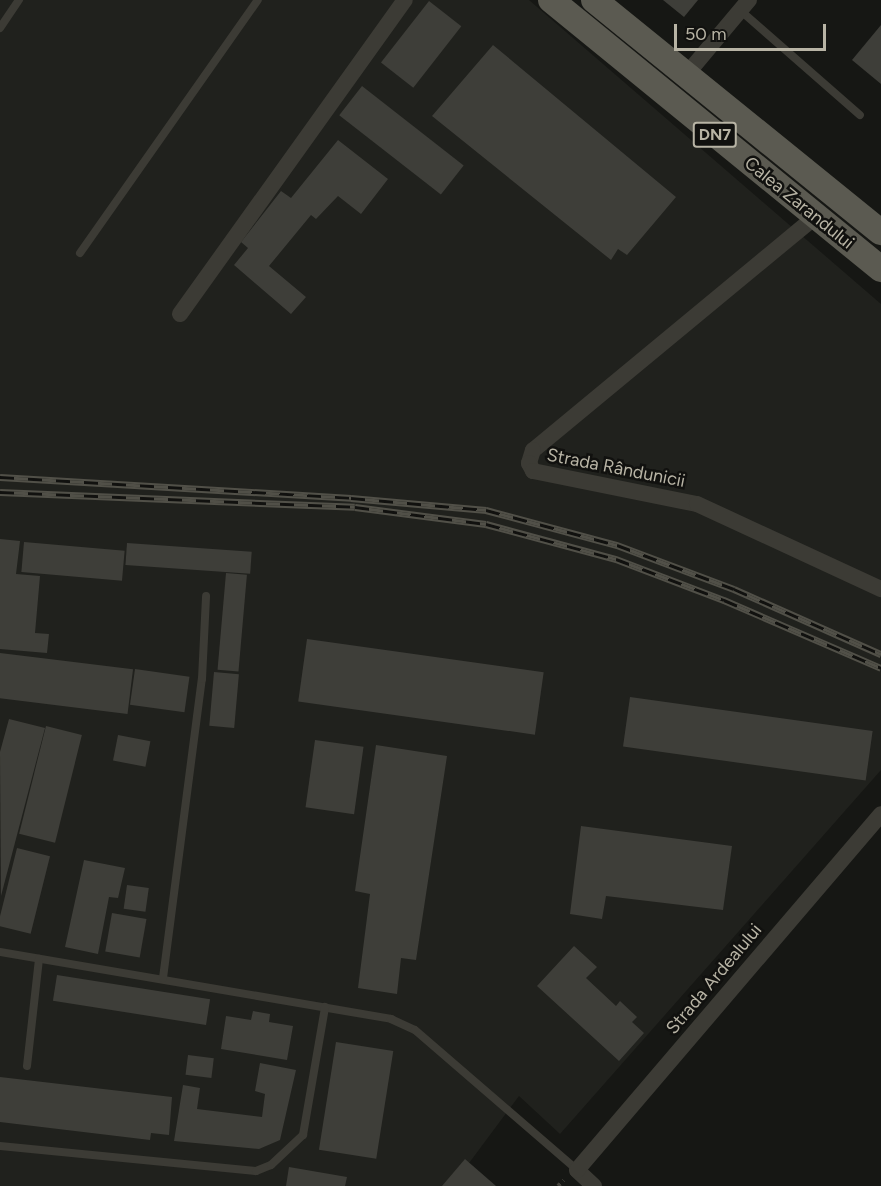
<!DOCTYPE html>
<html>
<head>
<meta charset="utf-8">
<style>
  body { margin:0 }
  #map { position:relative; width:881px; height:1186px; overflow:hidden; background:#161714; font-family:Figtree,sans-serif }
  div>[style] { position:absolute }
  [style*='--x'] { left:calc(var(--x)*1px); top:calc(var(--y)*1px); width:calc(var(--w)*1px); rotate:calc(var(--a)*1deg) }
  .built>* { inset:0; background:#20211d }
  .building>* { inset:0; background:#3e3e39; transform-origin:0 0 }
  .path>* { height:4px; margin-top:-2px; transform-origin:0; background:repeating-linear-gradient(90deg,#43413b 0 3px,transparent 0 7.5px) }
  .lane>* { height:8px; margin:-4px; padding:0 4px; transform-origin:4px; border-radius:4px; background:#3c3b35 }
  .street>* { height:16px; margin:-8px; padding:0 8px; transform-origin:8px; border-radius:8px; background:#3c3b35 }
  .primary>* { height:26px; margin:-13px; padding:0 13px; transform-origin:13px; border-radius:13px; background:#5b5a51 }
  .rail>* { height:7px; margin-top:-3.5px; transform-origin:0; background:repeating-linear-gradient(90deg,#11110f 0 14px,#515048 0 28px); box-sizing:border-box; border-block:2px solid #515048 }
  span { translate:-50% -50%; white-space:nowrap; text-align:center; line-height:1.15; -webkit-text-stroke:5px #11110f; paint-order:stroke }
  .shield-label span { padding:2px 4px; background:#11110f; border:2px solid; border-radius:4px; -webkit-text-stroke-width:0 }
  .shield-label { font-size:16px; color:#b8b4a5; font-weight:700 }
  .street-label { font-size:18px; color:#b8b4a5 }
  .scale { position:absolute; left:674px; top:24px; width:152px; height:27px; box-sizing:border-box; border:3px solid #b8b4a5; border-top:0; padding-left:8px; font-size:18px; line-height:21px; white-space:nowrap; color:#b8b4a5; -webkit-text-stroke:4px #11110f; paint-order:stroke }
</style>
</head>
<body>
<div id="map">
  <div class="built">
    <div style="clip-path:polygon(0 0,529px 0,881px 304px,881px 770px,560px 1134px,519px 1096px,452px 1186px,0 1186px)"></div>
  </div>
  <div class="building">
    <div style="clip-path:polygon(663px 0,698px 0,684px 17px)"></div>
    <div style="left:429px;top:1px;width:41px;height:78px;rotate:38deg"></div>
    <div style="clip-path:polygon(881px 25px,881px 84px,852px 60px)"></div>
    <div style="clip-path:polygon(493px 45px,676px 197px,627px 255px,618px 249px,611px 260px,432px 116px)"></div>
    <div style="left:362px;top:86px;width:129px;height:37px;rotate:38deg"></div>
    <div style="clip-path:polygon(338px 140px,388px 179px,361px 214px,338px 196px,316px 219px,311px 215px,269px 266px,306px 297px,291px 314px,234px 265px,248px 248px,241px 242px,281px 191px,291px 198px)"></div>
    <div style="clip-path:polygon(0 539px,20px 541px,16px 574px,40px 576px,35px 633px,49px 634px,47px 653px,0 649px)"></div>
    <div style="left:24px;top:542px;width:101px;height:30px;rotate:5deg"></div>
    <div style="left:127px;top:543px;width:125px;height:22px;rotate:4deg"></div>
    <div style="left:226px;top:573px;width:21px;height:97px;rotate:5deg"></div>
    <div style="left:307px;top:639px;width:239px;height:63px;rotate:8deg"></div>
    <div style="left:0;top:653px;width:134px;height:45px;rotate:7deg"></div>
    <div style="left:135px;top:669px;width:55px;height:36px;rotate:8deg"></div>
    <div style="left:214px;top:672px;width:25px;height:54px;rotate:5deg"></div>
    <div style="left:630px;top:697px;width:245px;height:50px;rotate:8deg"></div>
    <div style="clip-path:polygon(9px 719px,45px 728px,1px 896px,0 752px)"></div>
    <div style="left:46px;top:726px;width:37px;height:111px;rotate:14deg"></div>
    <div style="left:118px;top:735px;width:33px;height:26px;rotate:11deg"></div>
    <div style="left:315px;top:740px;width:49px;height:68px;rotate:8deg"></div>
    <div style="clip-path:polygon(376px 745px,447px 756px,416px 960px,401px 958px,397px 994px,358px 988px,370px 894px,355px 891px)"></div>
    <div style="clip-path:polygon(581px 826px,732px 846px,723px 910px,606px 896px,602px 919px,570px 914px)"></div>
    <div style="left:17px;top:848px;width:34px;height:80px;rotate:14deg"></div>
    <div style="clip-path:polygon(84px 860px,125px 868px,118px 898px,109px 897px,98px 954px,65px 947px)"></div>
    <div style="left:127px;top:885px;width:22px;height:24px;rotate:8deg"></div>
    <div style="left:112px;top:913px;width:35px;height:39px;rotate:10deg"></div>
    <div style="clip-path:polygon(574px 946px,597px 967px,586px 978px,616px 1006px,620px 1001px,637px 1017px,632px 1022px,644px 1033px,619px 1061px,537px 986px)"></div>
    <div style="left:57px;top:975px;width:155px;height:26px;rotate:9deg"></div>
    <div style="clip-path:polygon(253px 1011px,270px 1014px,269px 1022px,293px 1026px,287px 1060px,221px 1049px,226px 1016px,251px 1020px)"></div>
    <div style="left:336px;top:1042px;width:58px;height:109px;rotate:9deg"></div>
    <div style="left:188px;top:1055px;width:26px;height:20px;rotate:7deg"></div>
    <div style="clip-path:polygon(260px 1063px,296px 1070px,280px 1140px,259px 1149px,174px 1141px,183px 1085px,200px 1088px,197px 1109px,262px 1117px,265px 1094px,255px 1091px)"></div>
    <div style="clip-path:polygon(0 1077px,172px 1097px,169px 1135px,151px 1133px,150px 1140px,0 1122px)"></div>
    <div style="clip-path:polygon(465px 1159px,496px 1186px,442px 1186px)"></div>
    <div style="clip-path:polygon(289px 1167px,347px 1177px,345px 1186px,286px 1186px)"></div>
  </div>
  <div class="path">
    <div style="--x:558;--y:1186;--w:8;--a:-45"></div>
  </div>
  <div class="lane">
    <div style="--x:741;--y:11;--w:158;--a:41.2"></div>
    <div style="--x:0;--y:28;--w:34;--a:-56"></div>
    <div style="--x:80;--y:253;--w:309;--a:-54.9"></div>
    <div style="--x:0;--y:952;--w:397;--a:9.7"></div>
    <div style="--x:391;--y:1019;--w:26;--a:25"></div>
    <div style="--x:415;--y:1030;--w:214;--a:40.8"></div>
    <div style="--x:163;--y:978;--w:302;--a:-82.6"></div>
    <div style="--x:202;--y:679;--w:83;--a:-87.2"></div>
    <div style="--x:27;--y:1066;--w:108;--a:-83.6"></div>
    <div style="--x:0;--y:1146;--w:257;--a:5.6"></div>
    <div style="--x:256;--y:1171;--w:16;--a:-22"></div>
    <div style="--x:271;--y:1165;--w:44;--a:-43.2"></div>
    <div style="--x:303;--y:1135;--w:130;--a:-80.2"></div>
  </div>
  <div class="street">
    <div style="--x:686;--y:75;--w:98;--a:-50"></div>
    <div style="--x:815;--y:217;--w:366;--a:140.4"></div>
    <div style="--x:533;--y:450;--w:14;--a:107"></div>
    <div style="--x:529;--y:463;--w:9;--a:63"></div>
    <div style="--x:533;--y:471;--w:167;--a:11.4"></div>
    <div style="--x:697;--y:504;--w:203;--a:24.8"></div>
    <div style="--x:180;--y:314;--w:386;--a:-54.4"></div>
    <div style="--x:594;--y:1186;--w:23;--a:-137"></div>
    <div style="--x:577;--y:1170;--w:468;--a:-49.5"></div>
  </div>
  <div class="primary">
    <div style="--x:551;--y:0;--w:426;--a:39.2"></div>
    <div style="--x:594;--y:0;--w:369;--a:39"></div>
  </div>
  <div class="rail">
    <div style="--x:0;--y:477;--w:352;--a:3.4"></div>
    <div style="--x:351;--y:498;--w:136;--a:5.1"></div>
    <div style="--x:486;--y:510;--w:136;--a:15"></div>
    <div style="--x:617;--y:545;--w:125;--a:20.6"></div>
    <div style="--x:734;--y:589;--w:161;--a:23.9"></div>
    <div style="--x:0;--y:492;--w:355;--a:2.4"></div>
    <div style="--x:355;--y:507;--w:132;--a:7.4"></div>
    <div style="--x:486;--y:524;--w:135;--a:15.1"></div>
    <div style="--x:616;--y:559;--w:116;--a:20.8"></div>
    <div style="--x:724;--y:600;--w:171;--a:23.4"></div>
  </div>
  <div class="shield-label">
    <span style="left:715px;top:135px">DN7</span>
  </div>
  <div class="street-label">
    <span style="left:799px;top:203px;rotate:39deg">Calea Zarandului</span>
    <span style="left:616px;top:468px;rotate:11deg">Strada Rândunicii</span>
    <span style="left:714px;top:979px;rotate:-50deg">Strada Ardealului</span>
  </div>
  <div class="scale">50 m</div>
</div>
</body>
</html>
